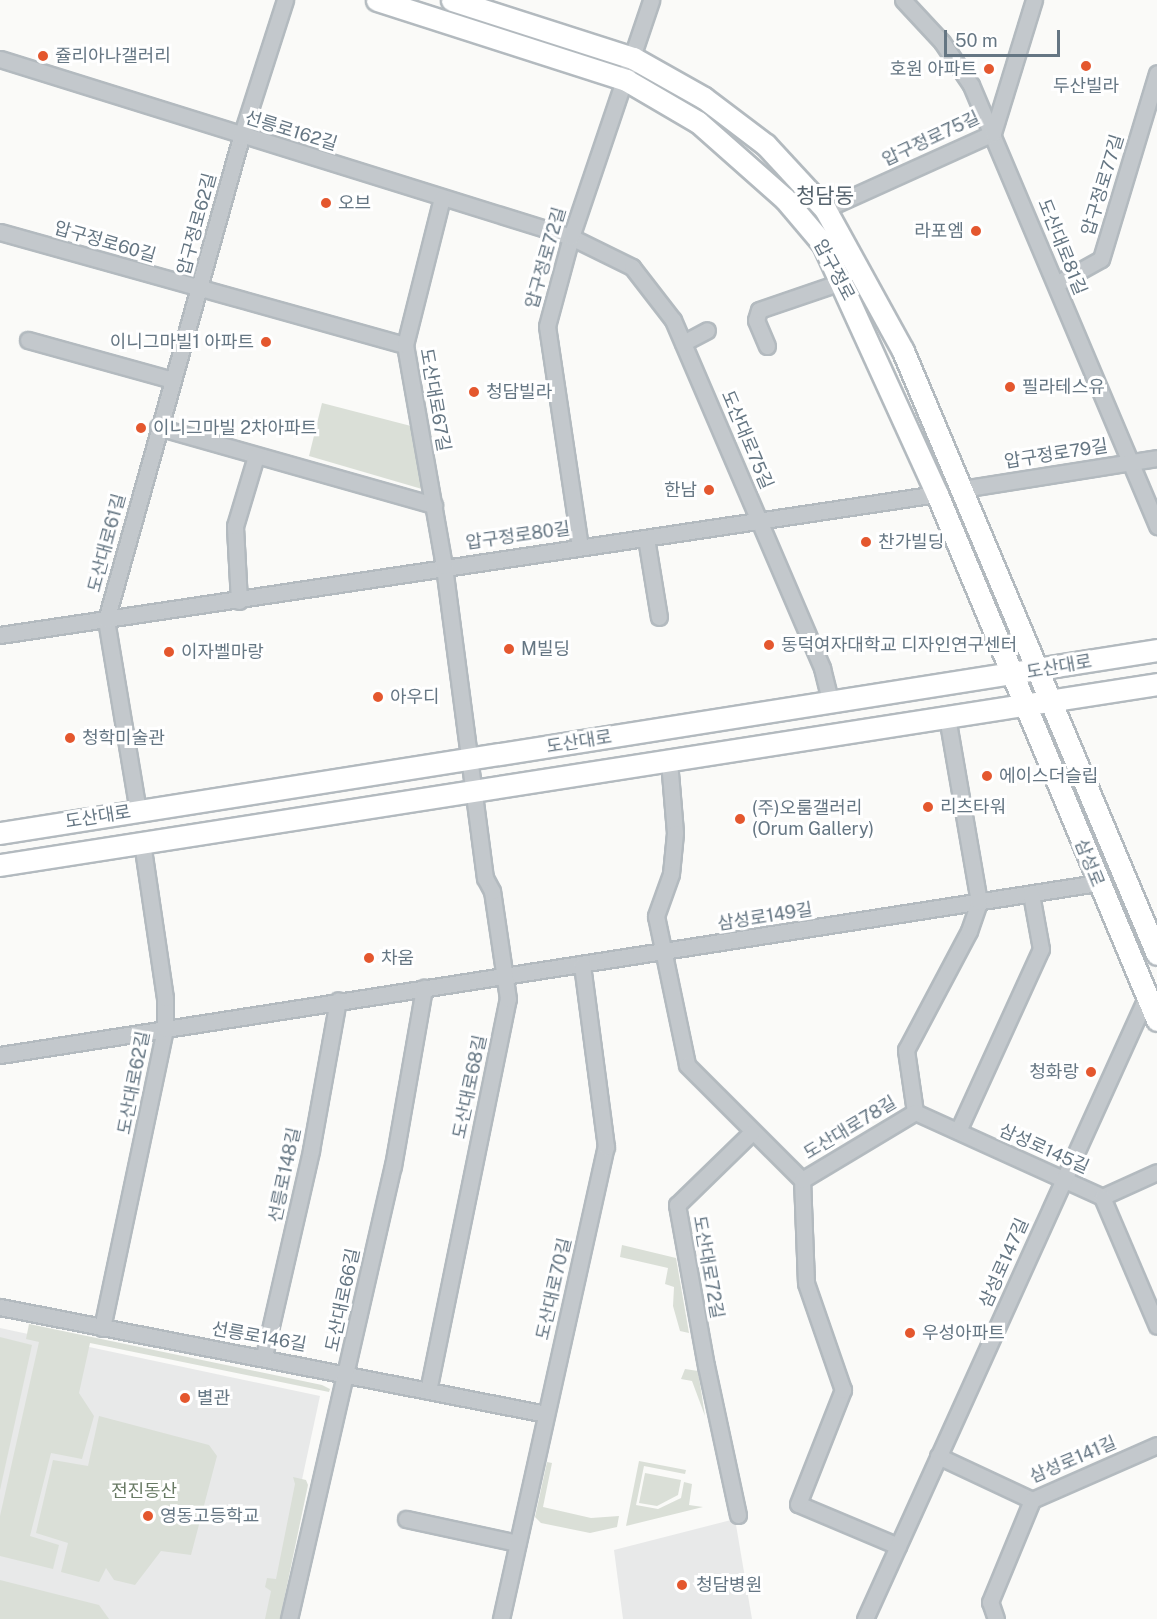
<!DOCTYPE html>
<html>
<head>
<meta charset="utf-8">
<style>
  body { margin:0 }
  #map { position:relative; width:1157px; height:1619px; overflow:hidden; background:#fafaf8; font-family:"Public Sans","Noto Sans KR",sans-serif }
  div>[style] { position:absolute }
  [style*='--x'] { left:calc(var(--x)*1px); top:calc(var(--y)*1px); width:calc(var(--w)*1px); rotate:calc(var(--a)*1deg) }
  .built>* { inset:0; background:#e8e9e9 }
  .green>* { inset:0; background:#dadfd7 }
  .roads { filter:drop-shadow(2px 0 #b3babf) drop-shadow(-2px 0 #b3babf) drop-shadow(0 2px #b3babf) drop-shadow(0 -2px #b3babf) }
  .minor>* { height:15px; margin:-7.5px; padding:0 7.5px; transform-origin:7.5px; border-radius:7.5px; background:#c3c8cc }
  .secondary>* { height:21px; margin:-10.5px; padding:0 10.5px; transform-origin:10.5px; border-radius:10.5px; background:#fff }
  .dots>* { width:16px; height:16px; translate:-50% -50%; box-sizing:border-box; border:3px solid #fff; border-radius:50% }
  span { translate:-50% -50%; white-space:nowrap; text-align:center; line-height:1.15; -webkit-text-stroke:6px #fff; paint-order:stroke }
  .poi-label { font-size:18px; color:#657683 }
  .left { translate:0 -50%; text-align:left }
  .right { translate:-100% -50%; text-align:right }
  .street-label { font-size:18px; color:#657683 }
  .park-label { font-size:18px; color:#687a64 }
  .quarter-label { font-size:21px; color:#57646e }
  .scale { position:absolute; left:944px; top:30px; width:116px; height:27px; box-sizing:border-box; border:3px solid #657683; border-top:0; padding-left:8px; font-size:18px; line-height:21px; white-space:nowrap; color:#657683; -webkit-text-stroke:4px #fff; paint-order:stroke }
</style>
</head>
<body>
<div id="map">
  <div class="built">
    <div style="clip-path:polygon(0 1328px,320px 1396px,272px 1619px,0 1619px)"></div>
    <div style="clip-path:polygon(735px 1519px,752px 1619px,623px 1619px,614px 1550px)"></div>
  </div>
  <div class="green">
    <div style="clip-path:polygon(322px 403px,411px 426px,422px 489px,309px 456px)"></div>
    <div style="clip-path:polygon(622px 1245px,676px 1258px,689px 1333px,680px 1331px,673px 1306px,674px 1287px,665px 1284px,668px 1268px,620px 1257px)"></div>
    <div style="clip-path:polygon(29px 1324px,322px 1385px,330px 1389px,329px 1392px,90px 1343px,79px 1393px,94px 1416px,82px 1459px,51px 1453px,30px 1536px,59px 1545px,53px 1569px,0 1556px,0 1516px,39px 1342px,26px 1339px)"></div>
    <div style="clip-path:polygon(0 1337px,32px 1345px,0 1490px)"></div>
    <div style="clip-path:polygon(685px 1369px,698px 1371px,705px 1416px,692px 1381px,681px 1379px)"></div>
    <div style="clip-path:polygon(99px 1416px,209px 1445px,217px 1456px,191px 1555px,161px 1551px,135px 1585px,114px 1580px,106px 1568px,99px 1582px,61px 1572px,68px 1543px,36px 1533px,53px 1460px,88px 1466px)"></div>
    <div style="clip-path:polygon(639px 1461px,686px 1470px,685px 1474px,644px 1466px,636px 1505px,658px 1509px,681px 1498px,684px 1482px,692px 1484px,689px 1505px,703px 1507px,626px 1526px)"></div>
    <div style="clip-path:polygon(547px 1462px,552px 1463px,543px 1507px,591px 1518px,619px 1516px,617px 1527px,590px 1533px,541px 1523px,535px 1517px)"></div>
    <div style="clip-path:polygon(645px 1473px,681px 1480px,678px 1495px,657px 1506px,639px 1503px)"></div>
    <div style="clip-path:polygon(293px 1477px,306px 1480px,308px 1485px,280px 1619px,265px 1619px,271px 1591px,265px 1587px,267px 1578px,276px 1579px,295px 1484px)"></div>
    <div style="clip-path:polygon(0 1580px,99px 1605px,109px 1619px,0 1619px)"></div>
  </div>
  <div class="roads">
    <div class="minor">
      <div style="--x:903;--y:0;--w:57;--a:47.1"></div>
      <div style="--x:942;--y:42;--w:52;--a:56"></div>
      <div style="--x:971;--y:85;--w:479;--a:67.1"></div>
      <div style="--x:0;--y:59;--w:598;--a:17.31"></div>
      <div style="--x:571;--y:237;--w:68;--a:26.2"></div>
      <div style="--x:632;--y:267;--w:67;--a:52.3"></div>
      <div style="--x:673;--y:320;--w:379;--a:66.8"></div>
      <div style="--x:822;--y:668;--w:36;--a:76"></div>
      <div style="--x:825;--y:209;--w:184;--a:-24.3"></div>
      <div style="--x:993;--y:133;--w:139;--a:-72.9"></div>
      <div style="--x:0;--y:232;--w:420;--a:15.6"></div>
      <div style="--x:1056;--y:284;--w:51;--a:-29.1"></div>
      <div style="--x:1101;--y:259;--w:194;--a:-73.2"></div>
      <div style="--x:28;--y:340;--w:149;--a:15.5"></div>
      <div style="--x:683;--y:343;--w:27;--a:-28"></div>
      <div style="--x:767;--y:346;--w:28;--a:-113"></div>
      <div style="--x:756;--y:320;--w:10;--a:-73"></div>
      <div style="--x:759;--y:310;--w:87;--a:-18.9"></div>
      <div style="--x:158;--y:427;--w:287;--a:15.8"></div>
      <div style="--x:962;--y:489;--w:197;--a:-9"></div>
      <div style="--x:646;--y:538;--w:80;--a:80.7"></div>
      <div style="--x:580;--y:547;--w:223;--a:-98.5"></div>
      <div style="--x:547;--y:326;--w:92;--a:-74.9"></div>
      <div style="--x:571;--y:237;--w:250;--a:-71.3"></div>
      <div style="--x:239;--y:601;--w:75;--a:-93.1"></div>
      <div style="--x:235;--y:526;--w:73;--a:-73.3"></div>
      <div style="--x:0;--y:635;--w:948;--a:-8.56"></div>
      <div style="--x:669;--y:761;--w:72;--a:85.2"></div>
      <div style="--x:675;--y:833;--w:41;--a:95.6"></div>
      <div style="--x:671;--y:874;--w:45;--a:109.7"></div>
      <div style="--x:656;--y:916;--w:152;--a:78.2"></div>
      <div style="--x:687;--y:1065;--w:163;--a:45"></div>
      <div style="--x:138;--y:811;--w:194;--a:-99.5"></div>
      <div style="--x:106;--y:620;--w:502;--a:-74.38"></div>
      <div style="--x:241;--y:137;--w:144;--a:-72.2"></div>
      <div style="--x:0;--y:1055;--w:1110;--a:-8.91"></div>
      <div style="--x:915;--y:1112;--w:63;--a:-98.3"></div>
      <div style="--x:906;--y:1050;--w:135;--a:-62.1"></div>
      <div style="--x:969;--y:931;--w:31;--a:-71"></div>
      <div style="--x:979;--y:902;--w:188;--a:-99.8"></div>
      <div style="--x:915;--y:1112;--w:205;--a:24.4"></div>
      <div style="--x:1102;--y:1197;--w:60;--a:-24.4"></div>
      <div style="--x:958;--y:1131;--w:200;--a:-65.5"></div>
      <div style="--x:1041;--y:949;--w:56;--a:-100.3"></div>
      <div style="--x:1102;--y:1197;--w:140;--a:66.9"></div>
      <div style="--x:0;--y:1307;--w:556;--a:11.09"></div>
      <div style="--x:102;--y:1328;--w:306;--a:-78.1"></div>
      <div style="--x:165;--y:1029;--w:31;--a:-90"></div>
      <div style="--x:165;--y:998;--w:157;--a:-98.4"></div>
      <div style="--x:264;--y:1356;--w:211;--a:-77.1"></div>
      <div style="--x:311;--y:1150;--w:152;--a:-79.8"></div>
      <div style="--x:428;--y:1391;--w:400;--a:-78.5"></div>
      <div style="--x:508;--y:999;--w:109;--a:-98.4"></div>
      <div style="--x:492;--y:891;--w:15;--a:-118"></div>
      <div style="--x:485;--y:878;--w:315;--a:-97.5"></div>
      <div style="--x:444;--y:566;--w:224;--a:-100"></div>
      <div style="--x:405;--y:345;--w:152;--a:-75.9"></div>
      <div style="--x:938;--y:1456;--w:104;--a:25.1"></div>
      <div style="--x:1032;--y:1500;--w:137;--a:-23.7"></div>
      <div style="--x:738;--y:1515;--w:152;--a:-102.1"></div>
      <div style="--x:706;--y:1366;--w:164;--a:-100.2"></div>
      <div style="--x:677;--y:1205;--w:103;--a:-44.2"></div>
      <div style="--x:406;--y:1519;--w:114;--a:12.2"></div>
      <div style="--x:898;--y:1546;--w:108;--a:-157.2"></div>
      <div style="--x:798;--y:1504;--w:123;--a:-68.5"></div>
      <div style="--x:843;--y:1390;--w:113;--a:-109.1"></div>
      <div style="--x:806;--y:1283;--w:103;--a:-92.2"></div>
      <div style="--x:802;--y:1180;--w:132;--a:-31"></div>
      <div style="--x:289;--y:1619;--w:465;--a:-77.1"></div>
      <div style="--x:393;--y:1166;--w:181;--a:-80.1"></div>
      <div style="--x:501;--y:1619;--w:484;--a:-77.5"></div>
      <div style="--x:606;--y:1147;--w:184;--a:-97.5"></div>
      <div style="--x:865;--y:1619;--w:684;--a:-65.65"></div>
      <div style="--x:996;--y:1619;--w:18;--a:-109"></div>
      <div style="--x:990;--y:1602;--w:110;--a:-67.6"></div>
    </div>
    <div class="secondary">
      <div style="--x:377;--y:0;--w:262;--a:17.8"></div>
      <div style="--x:626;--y:80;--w:83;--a:30.3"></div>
      <div style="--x:698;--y:122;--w:116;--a:41.5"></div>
      <div style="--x:785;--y:199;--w:59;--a:49.8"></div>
      <div style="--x:823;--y:244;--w:275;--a:65.5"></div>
      <div style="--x:937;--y:494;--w:570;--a:67.3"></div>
      <div style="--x:452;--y:0;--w:190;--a:17.8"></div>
      <div style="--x:633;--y:58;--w:81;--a:29.4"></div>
      <div style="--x:704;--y:98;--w:78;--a:37.2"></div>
      <div style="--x:766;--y:145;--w:87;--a:47.3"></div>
      <div style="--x:825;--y:209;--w:162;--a:61.2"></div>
      <div style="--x:903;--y:351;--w:654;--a:67.16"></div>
      <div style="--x:0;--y:833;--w:1171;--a:-8.99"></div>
      <div style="--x:0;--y:865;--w:1171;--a:-8.89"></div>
    </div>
  </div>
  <div class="dots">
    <div style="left:43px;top:56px;background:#e4572e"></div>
    <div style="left:1086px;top:66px;background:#e4572e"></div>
    <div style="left:989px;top:69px;background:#e4572e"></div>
    <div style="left:326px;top:203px;background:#e4572e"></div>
    <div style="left:976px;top:231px;background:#e4572e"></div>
    <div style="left:266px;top:342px;background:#e4572e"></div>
    <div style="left:1010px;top:387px;background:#e4572e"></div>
    <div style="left:474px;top:392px;background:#e4572e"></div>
    <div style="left:141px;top:428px;background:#e4572e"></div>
    <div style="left:709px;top:490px;background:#e4572e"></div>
    <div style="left:866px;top:542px;background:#e4572e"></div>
    <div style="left:769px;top:645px;background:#e4572e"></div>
    <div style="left:509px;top:649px;background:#e4572e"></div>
    <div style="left:169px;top:652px;background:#e4572e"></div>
    <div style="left:378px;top:697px;background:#e4572e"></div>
    <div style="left:70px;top:738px;background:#e4572e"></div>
    <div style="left:987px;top:776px;background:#e4572e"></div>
    <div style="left:928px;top:807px;background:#e4572e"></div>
    <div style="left:740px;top:819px;background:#e4572e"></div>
    <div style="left:369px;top:958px;background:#e4572e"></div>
    <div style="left:1091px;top:1072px;background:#e4572e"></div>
    <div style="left:910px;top:1333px;background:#e4572e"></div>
    <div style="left:185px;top:1398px;background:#e4572e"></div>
    <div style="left:148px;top:1516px;background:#e4572e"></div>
    <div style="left:682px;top:1585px;background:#e4572e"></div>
  </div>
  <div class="poi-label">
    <span class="left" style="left:55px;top:56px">쥴리아나갤러리</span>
    <span class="right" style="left:977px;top:69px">호원 아파트</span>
    <span style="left:1086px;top:86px">두산빌라</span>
    <span class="left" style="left:338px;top:203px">오브</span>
    <span class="right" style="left:964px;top:231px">라포엠</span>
    <span class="right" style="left:254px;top:342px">이니그마빌1 아파트</span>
    <span class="left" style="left:1022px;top:387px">필라테스유</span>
    <span class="left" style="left:486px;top:392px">청담빌라</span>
    <span class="left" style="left:153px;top:428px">이니그마빌 2차아파트</span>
    <span class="right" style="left:697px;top:490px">한남</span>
    <span class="left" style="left:878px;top:542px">찬가빌딩</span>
    <span class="left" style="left:781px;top:645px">동덕여자대학교 디자인연구센터</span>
    <span class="left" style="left:521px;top:649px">M빌딩</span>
    <span class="left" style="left:181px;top:652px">이자벨마랑</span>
    <span class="left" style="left:390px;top:697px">아우디</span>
    <span class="left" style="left:82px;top:738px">청학미술관</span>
    <span class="left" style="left:999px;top:776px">에이스더슬립</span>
    <span class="left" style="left:940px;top:807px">리츠타워</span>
    <span class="left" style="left:752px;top:819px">(주)오룸갤러리<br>(Orum Gallery)</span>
    <span class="left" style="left:381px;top:958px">차움</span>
    <span class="right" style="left:1079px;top:1072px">청화랑</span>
    <span class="left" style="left:922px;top:1333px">우성아파트</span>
    <span class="left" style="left:197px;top:1398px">별관</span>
    <span class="left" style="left:160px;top:1516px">영동고등학교</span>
    <span class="left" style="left:696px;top:1585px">청담병원</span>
  </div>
  <div class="street-label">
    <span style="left:291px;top:131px;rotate:17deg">선릉로162길</span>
    <span style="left:931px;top:139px;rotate:-25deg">압구정로75길</span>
    <span style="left:1103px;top:185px;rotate:-73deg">압구정로77길</span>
    <span style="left:197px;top:224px;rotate:-75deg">압구정로62길</span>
    <span style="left:105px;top:242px;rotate:16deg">압구정로60길</span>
    <span style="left:1062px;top:247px;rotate:68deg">도산대로81길</span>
    <span style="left:546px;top:258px;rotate:-74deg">압구정로72길</span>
    <span style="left:834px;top:270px;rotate:62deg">압구정로</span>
    <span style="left:435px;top:400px;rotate:80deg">도산대로67길</span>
    <span style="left:747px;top:440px;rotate:67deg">도산대로75길</span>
    <span style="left:1056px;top:454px;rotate:-9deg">압구정로79길</span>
    <span style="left:518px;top:536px;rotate:-8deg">압구정로80길</span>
    <span style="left:107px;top:543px;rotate:-75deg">도산대로61길</span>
    <span style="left:1059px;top:667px;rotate:-10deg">도산대로</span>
    <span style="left:579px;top:742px;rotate:-9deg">도산대로</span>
    <span style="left:98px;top:817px;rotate:-9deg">도산대로</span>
    <span style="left:1089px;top:863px;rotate:68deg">삼성로</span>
    <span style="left:765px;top:917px;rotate:-9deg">삼성로149길</span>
    <span style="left:134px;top:1083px;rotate:-79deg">도산대로62길</span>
    <span style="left:470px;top:1087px;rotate:-78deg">도산대로68길</span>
    <span style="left:850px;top:1128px;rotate:-31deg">도산대로78길</span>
    <span style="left:1044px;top:1149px;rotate:24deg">삼성로145길</span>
    <span style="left:285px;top:1175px;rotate:-78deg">선릉로148길</span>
    <span style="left:1004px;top:1263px;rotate:-66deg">삼성로147길</span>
    <span style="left:708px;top:1267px;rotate:80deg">도산대로72길</span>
    <span style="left:554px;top:1289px;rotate:-77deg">도산대로70길</span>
    <span style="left:343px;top:1300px;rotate:-78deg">도산대로66길</span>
    <span style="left:259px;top:1337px;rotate:10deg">선릉로146길</span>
    <span style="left:1073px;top:1460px;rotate:-23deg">삼성로141길</span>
  </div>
  <div class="park-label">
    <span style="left:144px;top:1491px">전진동산</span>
  </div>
  <div class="quarter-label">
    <span style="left:825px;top:196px">청담동</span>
  </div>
  <div class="scale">50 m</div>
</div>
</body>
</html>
